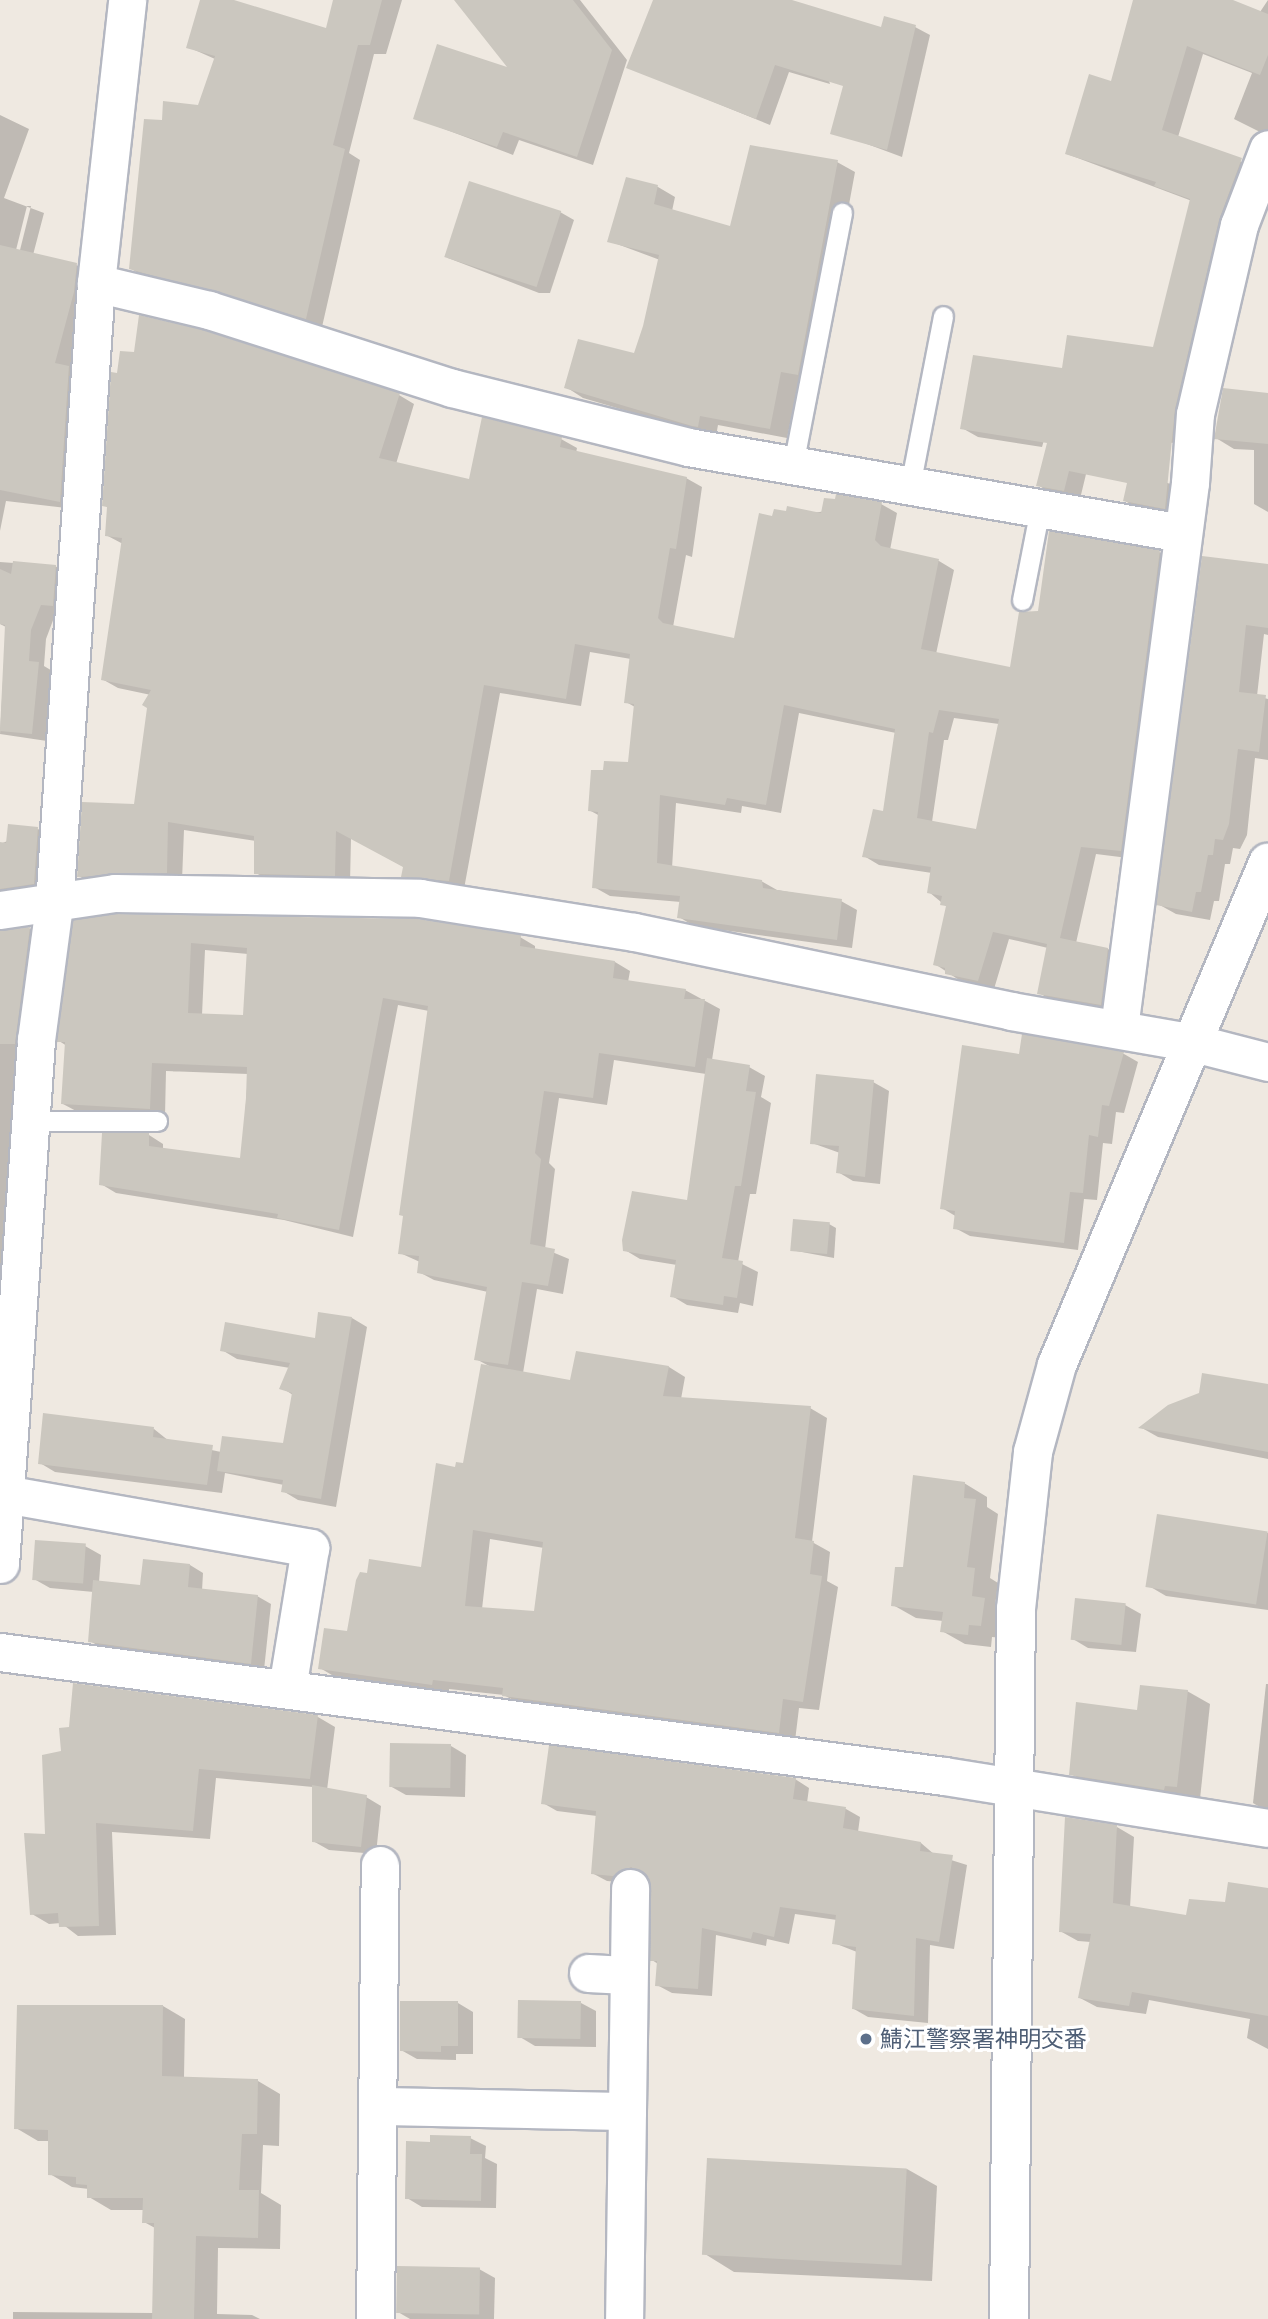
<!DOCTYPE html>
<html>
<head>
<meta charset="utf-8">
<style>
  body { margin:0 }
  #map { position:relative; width:1268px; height:2319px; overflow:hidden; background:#efe9e1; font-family:"Fira Sans","Noto Sans JP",sans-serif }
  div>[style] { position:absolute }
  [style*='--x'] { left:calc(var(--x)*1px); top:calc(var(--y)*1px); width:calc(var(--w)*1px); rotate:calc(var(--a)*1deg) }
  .shadow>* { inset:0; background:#0003 }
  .building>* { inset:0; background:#cbc7bf; transform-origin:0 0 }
  .roads { filter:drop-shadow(2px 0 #b4b7c1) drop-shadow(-2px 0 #b4b7c1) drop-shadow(0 2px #b4b7c1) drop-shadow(0 -2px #b4b7c1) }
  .service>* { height:19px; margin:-9.5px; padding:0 9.5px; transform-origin:9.5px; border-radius:9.5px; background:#fff }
  .minor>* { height:37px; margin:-18.5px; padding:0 18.5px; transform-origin:18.5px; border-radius:18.5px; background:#fff }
  .tertiary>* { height:38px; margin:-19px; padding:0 19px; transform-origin:19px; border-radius:19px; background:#fff }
  .dots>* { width:19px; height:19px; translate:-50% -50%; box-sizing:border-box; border:4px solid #fff; border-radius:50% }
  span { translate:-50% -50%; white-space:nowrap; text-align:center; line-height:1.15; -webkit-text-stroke:6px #fff; paint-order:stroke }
  .service-label { font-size:23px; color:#4e5e75 }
  .left { translate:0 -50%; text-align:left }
</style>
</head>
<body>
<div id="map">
  <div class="shadow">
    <div style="clip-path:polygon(202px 0,228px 0,327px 30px,335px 0,402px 0,386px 54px,374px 54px,349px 153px,360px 160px,322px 327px,146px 278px,130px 268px,163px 122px,199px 107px,215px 59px,188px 47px)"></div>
    <div style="clip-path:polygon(456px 0,580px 0,627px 60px,593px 165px,519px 140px,513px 155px,415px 118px,512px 70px)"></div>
    <div style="clip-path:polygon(708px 0,786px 0,806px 10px,830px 84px,789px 72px,770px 125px,628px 67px)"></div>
    <div style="clip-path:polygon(1135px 0,1228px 0,1260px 12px,1268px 0,1268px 136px,1234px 119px,1252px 73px,1203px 54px,1178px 137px,1257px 168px,1188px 444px,1095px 437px,1080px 499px,1054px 495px,1038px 485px,1051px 434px,1046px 433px,1042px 447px,978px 437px,962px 428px,1064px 370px,1154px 349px,1192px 201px,1067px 154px,1113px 83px)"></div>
    <div style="clip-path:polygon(915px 27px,930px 35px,902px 157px,859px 141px,883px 29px)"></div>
    <div style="clip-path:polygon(evenodd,0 115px,29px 129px,4px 198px,44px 213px,33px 255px,76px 265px,91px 273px,89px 301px,70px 368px,84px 376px,75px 509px,6px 501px,0 531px,0 115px,27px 206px,31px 206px,18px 258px,14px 258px,27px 206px)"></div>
    <div style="clip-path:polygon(837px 162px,855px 172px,816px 384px,799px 381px,787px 438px,718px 425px,716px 436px,712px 436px,583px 398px,566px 387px,635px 355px,644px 327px,660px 260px,609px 241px,627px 180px,658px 187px,675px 197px,672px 211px,732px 228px)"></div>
    <div style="clip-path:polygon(560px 212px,574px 220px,550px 293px,539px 293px,448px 258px)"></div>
    <div style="clip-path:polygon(1224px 389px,1268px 395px,1268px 512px,1254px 504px,1254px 450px,1234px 449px,1216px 438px)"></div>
    <div style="clip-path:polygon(evenodd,399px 395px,414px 404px,396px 464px,470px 481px,561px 439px,577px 448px,576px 453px,686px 478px,702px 487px,692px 557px,686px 555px,673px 627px,736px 640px,773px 518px,881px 504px,897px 513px,890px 550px,939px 561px,954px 570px,936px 654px,1011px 669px,1040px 613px,1159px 552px,1175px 561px,1136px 859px,1096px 854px,1076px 943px,1108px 949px,1123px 958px,1116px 1013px,1055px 1002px,1039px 993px,1048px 948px,1009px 939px,994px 989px,962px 982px,935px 964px,947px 907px,929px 892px,932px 873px,879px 865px,864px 856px,885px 813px,896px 733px,799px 713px,781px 813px,742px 806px,741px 813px,676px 803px,672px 868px,761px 881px,777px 890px,841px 901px,857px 910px,852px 948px,694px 926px,679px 917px,681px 902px,610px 896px,594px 887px,600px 816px,589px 810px,605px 771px,629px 764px,635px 707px,626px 702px,631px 659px,590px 652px,581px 706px,500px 693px,464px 889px,419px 885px,403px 876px,404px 867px,351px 838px,350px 883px,272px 882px,256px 873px,256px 841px,184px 830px,182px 881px,94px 885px,79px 876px,135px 806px,151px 695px,118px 688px,102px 679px,123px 544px,106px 535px,109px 508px,104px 505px,399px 395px,954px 718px,999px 724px,977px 831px,932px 822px,944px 740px,948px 740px,954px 718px)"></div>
    <div style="clip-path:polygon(1132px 468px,1182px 489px,1179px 515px,1138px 508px,1125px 501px)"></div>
    <div style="clip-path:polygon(1203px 558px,1268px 566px,1268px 635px,1264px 634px,1257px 696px,1268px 699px,1268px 760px,1255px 758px,1247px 835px,1240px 849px,1233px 848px,1230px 864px,1225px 864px,1219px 901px,1214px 901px,1210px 920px,1176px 914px,1158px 904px)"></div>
    <div style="clip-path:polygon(0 562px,55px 566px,70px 575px,46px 639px,44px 666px,54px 672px,47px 741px,0 734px,6px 627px,0 624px)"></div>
    <div style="clip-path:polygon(38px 829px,53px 838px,49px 892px,0 908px,0 844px)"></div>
    <div style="clip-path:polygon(evenodd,75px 922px,520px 937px,535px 946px,535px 950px,615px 962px,630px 971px,628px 982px,685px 990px,720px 1009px,712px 1060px,749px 1067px,765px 1076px,761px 1097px,771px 1103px,756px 1194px,750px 1194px,738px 1262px,758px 1272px,753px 1306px,740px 1303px,738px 1313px,687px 1305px,672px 1296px,677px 1265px,640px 1259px,625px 1250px,689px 1202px,706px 1074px,614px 1060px,607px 1105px,559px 1098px,549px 1163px,555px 1169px,545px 1249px,569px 1259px,563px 1294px,537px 1289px,523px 1373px,572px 1382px,669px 1367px,685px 1377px,681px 1399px,810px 1408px,827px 1418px,812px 1542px,830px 1552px,827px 1581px,838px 1587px,819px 1710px,799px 1708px,795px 1741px,520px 1704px,504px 1695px,449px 1689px,449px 1693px,337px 1678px,320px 1668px,349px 1633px,422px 1569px,457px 1469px,464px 1465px,491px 1367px,476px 1359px,488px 1292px,434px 1280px,419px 1272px,420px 1262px,400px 1253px,429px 1011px,398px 1005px,353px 1237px,284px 1220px,116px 1193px,101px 1184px,149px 1135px,163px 1144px,163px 1150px,242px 1160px,248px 1074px,166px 1071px,165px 1116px,78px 1112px,63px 1104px,67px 1046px,59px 1041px,75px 922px,205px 950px,248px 954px,245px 1017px,202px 1015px,205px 950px,75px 922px,490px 1539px,544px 1548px,535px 1613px,482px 1609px,490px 1539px)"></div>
    <div style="clip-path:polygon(30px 929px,45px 937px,0 1345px,0 930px)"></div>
    <div style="clip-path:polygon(1023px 1036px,1124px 1054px,1138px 1062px,1124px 1113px,1116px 1112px,1112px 1144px,1103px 1143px,1097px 1200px,1084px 1199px,1078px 1250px,970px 1236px,955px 1228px,957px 1217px,942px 1208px,1021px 1056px)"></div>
    <div style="clip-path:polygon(873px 1082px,889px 1091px,880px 1184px,853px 1181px,838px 1172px,840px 1153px,812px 1143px)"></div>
    <div style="clip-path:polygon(829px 1224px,836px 1228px,834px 1258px,791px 1250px)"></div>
    <div style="clip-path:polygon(352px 1318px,367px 1327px,336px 1507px,298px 1500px,283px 1491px,284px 1485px,225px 1473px,222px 1493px,55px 1472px,40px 1463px,154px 1429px,169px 1441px,221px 1452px,284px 1445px,293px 1395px,282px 1388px,290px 1368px,237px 1359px,222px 1350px,316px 1340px)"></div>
    <div style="clip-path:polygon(1268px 1386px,1268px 1459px,1158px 1437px,1142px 1428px)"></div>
    <div style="clip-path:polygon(964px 1483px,987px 1497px,987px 1507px,998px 1514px,990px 1578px,998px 1583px,995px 1606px,1007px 1613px,1004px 1638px,992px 1637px,991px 1647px,965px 1644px,942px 1631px,943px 1621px,916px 1618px,893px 1605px,904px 1569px)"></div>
    <div style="clip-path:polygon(1159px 1516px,1268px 1533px,1268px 1610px,1166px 1596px,1149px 1586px)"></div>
    <div style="clip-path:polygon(85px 1546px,101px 1555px,99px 1582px,142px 1587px,190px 1565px,203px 1573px,202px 1591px,257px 1596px,271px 1604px,264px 1670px,104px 1649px,90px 1641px,94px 1592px,50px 1588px,34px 1579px)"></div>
    <div style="clip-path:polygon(1125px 1605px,1141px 1614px,1136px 1652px,1088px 1648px,1073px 1639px)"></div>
    <div style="clip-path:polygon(1266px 1684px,1268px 1684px,1268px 1812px,1253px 1803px)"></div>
    <div style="clip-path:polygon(1187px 1691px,1210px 1704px,1200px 1799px,1094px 1787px,1071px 1774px,1138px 1712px)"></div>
    <div style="clip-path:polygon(318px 1717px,335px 1727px,327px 1790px,366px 1797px,381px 1806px,376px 1854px,329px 1850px,313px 1841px,313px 1787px,216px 1778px,210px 1839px,112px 1832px,116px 1935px,78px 1936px,61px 1923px,49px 1924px,32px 1914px,47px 1836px,44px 1757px)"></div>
    <div style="clip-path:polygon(451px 1746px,466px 1755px,465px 1797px,406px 1795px,390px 1786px)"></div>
    <div style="clip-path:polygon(795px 1779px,809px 1788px,807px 1803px,846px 1809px,860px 1817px,858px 1832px,921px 1843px,935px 1855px,967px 1865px,954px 1949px,930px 1945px,928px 2023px,868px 2017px,854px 2009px,857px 1952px,834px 1943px,837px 1920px,795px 1914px,789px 1944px,767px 1939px,766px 1946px,716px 1935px,712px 1996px,672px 1993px,657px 1985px,658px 1964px,652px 1960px,650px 1876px,629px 1883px,607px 1881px,592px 1873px,597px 1816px,557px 1811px,543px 1803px)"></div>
    <div style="clip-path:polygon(1117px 1827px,1134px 1837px,1130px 1908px,1188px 1917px,1268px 1890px,1268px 2049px,1247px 2038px,1250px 2019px,1149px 2000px,1146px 2014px,1097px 2007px,1080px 1998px,1091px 1942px,1078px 1941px,1060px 1931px)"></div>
    <div style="clip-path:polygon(458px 2003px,473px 2012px,473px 2054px,456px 2054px,456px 2060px,417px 2059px,401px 2050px)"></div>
    <div style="clip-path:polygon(581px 2003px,596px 2011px,596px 2047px,535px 2046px,520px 2037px)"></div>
    <div style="clip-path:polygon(163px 2006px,185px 2019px,184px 2078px,258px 2081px,280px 2094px,279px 2146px,263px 2145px,261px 2193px,281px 2205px,280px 2249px,218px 2248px,217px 2314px,252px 2315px,260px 2319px,13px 2319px,13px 2312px,154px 2313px,155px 2228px,144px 2222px,144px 2210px,111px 2210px,89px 2197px,89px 2189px,72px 2187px,50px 2174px,50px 2141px,38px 2141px,16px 2128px)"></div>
    <div style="clip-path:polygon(470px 2138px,486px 2146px,485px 2158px,497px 2164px,496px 2208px,422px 2207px,407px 2198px,432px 2144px)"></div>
    <div style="clip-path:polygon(907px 2169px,937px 2186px,932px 2281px,734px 2272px,705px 2254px)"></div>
    <div style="clip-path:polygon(479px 2269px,495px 2278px,494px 2319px,410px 2319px,398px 2312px)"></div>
  </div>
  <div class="building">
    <div style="clip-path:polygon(200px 0,234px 0,326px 28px,333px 0,382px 0,370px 45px,358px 45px,333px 145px,345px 149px,306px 319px,129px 269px,144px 119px,162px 120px,163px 101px,198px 105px,215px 56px,186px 48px)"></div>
    <div style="clip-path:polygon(454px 0,573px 0,612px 50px,577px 157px,503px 132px,497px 147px,413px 119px,437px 44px,507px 67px)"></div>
    <div style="clip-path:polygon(653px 0,792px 0,881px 27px,884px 16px,916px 25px,887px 150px,830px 134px,843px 86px,775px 65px,756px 119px,626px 68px)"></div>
    <div style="clip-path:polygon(1133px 0,1233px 0,1268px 14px,1268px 55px,1260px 75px,1187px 46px,1162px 130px,1242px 158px,1219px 220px,1175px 409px,1165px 509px,1123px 501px,1127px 483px,1069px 471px,1064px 491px,1036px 486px,1047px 443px,960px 429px,973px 355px,1062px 368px,1067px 335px,1153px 347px,1190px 199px,1154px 186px,1156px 182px,1065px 154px,1089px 74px,1111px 81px)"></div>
    <div style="clip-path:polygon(750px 145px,838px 160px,798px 375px,781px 372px,770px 429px,700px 416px,698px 427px,692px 426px,564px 388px,578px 339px,634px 353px,643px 326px,659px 255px,607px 242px,626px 177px,658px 185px,654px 204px,730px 226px)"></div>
    <div style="left:469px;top:181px;width:97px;height:80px;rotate:18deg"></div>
    <div style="clip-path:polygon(0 245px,77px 263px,74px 292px,55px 363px,69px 366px,60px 502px,0 490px)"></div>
    <div style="clip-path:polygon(evenodd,139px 315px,203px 330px,400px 393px,379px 458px,469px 479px,482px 417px,562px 437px,560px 447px,687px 477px,676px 549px,670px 548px,658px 618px,663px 623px,734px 638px,759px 513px,772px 516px,774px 509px,786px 511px,787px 506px,821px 513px,824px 498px,835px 499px,836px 494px,882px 502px,875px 540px,881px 546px,939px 559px,921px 649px,1010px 667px,1019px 612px,1038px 611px,1049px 531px,1160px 550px,1121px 851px,1081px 847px,1060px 938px,1108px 948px,1101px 1005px,1037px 994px,1047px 944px,993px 932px,978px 981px,945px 974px,945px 968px,933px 965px,946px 906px,940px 905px,942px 896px,927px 893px,931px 867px,862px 857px,873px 809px,883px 811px,895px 729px,784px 705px,766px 805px,727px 798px,725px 805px,660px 795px,657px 863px,762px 880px,763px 888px,842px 899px,837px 940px,677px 918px,680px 896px,592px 888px,598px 812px,588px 811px,591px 770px,603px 770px,604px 761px,628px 762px,634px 704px,624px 703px,630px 654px,575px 644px,566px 699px,484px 685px,449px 881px,401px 877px,403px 867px,336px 831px,335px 876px,254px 874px,254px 836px,168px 822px,167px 873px,77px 877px,82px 802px,134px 804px,147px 708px,142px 705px,151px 690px,101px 680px,122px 538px,105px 536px,107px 507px,102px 506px,111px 372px,117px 373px,120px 351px,134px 352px,139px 315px,939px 710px,999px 719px,976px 829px,917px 818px,929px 732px,933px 733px,939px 710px)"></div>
    <div style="clip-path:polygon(1223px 388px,1268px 393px,1268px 444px,1214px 439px)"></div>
    <div style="clip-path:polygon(1202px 556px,1268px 564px,1268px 628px,1246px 625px,1239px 692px,1266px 695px,1259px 752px,1238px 749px,1229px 824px,1223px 840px,1215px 839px,1213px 855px,1208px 855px,1201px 892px,1196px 892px,1192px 912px,1156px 905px)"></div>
    <div style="clip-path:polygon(13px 561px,56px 565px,53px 606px,41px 605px,31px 630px,29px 661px,39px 662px,32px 734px,0 731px,5px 625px,0 624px,0 569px,11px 574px)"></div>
    <div style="clip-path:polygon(8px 824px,38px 827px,34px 884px,0 889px,0 842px,6px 843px)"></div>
    <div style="clip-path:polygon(evenodd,116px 914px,418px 919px,521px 935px,520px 946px,615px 961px,613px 978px,686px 989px,684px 999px,705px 999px,695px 1067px,599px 1053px,593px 1098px,544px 1091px,535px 1153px,541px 1159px,530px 1244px,555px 1249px,548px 1286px,522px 1282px,508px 1365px,474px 1360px,487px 1287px,417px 1273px,419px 1256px,398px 1254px,403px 1216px,399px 1215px,428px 1006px,383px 998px,339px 1230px,277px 1218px,278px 1214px,99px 1185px,102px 1133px,149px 1133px,149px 1146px,240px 1158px,246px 1098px,247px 1067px,152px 1063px,150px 1109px,61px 1104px,65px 1042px,57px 1042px,73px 920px,116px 914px,191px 943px,247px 948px,243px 1015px,188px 1013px,191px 943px)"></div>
    <div style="clip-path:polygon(30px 927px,15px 1044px,0 1044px,0 931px)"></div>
    <div style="clip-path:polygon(1022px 1034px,1124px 1052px,1109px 1106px,1102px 1105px,1098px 1137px,1089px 1135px,1083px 1193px,1070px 1192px,1064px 1243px,953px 1229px,955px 1211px,940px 1209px,962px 1045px,1019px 1054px)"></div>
    <div style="clip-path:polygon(707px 1058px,750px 1065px,746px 1091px,756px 1092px,741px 1186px,735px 1186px,722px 1258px,743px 1261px,737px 1298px,724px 1296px,723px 1305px,670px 1297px,676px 1260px,623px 1251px,622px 1240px,632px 1191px,687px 1200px)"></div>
    <div style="clip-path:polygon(816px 1074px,874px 1080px,865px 1177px,836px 1173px,839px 1146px,810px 1144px)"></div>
    <div style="left:793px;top:1219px;width:37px;height:32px;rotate:5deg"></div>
    <div style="clip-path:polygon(318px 1312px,352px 1317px,321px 1499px,281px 1492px,283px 1480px,217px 1471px,222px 1436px,283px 1443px,292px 1393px,279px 1389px,290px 1363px,220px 1351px,225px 1322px,315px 1338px)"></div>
    <div style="clip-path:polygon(evenodd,576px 1351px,669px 1366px,663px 1396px,811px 1406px,795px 1538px,814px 1541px,810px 1574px,822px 1576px,803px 1702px,783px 1699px,779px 1733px,502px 1696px,503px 1688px,433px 1680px,432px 1685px,318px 1669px,324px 1628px,347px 1631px,356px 1580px,360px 1572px,367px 1573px,369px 1559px,421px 1567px,436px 1463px,455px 1467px,456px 1462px,463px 1463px,481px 1364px,570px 1380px,576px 1351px,473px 1530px,543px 1542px,534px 1611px,465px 1606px,473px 1530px)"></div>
    <div style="clip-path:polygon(1202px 1373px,1268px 1384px,1268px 1452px,1138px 1428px,1168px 1405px,1199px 1393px)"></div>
    <div style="clip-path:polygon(43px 1413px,154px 1427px,153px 1437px,213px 1445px,207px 1485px,38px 1464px)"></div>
    <div style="clip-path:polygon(913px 1475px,965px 1482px,964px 1498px,976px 1499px,967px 1567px,975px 1568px,972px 1596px,985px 1598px,981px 1626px,969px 1625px,968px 1635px,940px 1632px,943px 1612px,891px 1606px,895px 1567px,903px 1567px)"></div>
    <div style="left:1157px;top:1514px;width:112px;height:74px;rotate:9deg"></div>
    <div style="left:35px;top:1540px;width:51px;height:40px;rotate:4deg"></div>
    <div style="clip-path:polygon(143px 1559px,190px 1564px,188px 1587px,258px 1595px,251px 1664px,88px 1642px,93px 1580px,140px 1585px)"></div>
    <div style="left:1075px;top:1598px;width:51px;height:42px;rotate:6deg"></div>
    <div style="clip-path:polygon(73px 1683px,318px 1715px,310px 1779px,199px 1769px,193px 1831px,96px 1823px,99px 1926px,59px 1927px,58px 1913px,30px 1915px,24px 1833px,45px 1834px,42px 1755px,61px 1751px,59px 1728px,69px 1727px)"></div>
    <div style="clip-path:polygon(1140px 1685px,1188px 1690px,1177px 1787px,1165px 1786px,1164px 1790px,1069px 1775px,1076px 1702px,1137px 1710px)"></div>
    <div style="left:390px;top:1743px;width:61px;height:44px;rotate:1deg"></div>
    <div style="clip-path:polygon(549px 1745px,796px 1778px,793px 1799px,846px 1807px,843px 1828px,921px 1842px,920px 1851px,953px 1855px,939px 1942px,916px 1938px,914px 2016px,852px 2009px,856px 1947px,832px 1944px,836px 1915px,780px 1907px,774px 1937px,753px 1932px,751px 1939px,702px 1928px,698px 1989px,655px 1986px,657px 1961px,650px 1961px,649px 1878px,631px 1867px,613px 1876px,591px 1874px,596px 1811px,541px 1804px)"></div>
    <div style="clip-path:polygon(312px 1785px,367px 1795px,361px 1847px,312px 1842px)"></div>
    <div style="clip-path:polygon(1065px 1817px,1117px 1825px,1113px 1903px,1186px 1915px,1189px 1899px,1225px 1902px,1228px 1882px,1268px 1888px,1268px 2016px,1132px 1992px,1129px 2006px,1078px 1998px,1091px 1934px,1059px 1932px)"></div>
    <div style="left:518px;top:2000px;width:63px;height:38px;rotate:1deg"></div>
    <div style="clip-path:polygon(400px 2001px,458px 2001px,458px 2046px,441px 2046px,441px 2052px,400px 2051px)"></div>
    <div style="clip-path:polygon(17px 2005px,163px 2005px,162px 2076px,258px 2079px,257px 2134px,242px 2134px,239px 2190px,259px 2190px,258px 2238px,196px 2236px,194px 2319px,152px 2319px,154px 2223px,142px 2223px,143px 2198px,87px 2198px,87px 2185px,76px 2184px,76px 2177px,48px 2175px,48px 2130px,14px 2129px)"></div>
    <div style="clip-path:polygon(430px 2135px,471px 2136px,470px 2154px,482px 2154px,481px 2201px,405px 2199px,406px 2141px,430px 2142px)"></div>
    <div style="left:707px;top:2158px;width:200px;height:97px;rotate:3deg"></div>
    <div style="left:397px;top:2266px;width:83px;height:47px;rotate:1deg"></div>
  </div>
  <div class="roads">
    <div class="service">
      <div style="--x:793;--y:465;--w:257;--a:-79"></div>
      <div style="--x:910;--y:486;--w:173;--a:-79"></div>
      <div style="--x:1022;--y:600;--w:94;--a:-78.9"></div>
      <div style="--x:31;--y:1121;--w:126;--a:0"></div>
    </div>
    <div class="minor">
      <div style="--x:96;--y:283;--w:116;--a:13.4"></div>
      <div style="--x:209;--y:310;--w:255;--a:17.8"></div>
      <div style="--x:452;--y:388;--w:243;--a:14"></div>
      <div style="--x:688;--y:447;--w:501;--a:9.88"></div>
      <div style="--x:0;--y:910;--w:116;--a:-8.4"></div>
      <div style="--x:115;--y:893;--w:305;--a:0.9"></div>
      <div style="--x:420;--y:898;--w:217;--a:9"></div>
      <div style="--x:634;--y:932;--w:385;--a:11.8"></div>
      <div style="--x:1011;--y:1011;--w:186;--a:9.9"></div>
      <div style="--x:1194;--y:1043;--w:76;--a:14.4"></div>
      <div style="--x:1119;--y:1028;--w:550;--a:-82.58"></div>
      <div style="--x:1190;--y:483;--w:69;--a:-85.9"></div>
      <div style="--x:1195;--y:414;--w:194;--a:-76.9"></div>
      <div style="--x:1239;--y:225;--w:81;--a:-69.1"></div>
      <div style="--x:5;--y:1494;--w:310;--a:10"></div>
      <div style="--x:310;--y:1548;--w:142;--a:99.3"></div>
      <div style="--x:0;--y:1564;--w:525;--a:-86.07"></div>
      <div style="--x:36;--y:1040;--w:136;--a:-82.4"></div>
      <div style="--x:54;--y:905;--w:623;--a:-86.14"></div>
      <div style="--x:96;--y:283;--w:285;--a:-83.7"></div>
      <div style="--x:0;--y:1652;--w:952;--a:7.48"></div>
      <div style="--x:944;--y:1776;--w:328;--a:9.1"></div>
      <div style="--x:588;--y:1973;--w:38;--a:3"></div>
      <div style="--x:379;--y:2106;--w:248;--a:1.2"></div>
      <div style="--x:627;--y:2111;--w:208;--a:90.8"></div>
      <div style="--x:627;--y:2111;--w:223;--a:-89.2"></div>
      <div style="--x:375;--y:2319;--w:454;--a:-89.4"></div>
    </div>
    <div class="tertiary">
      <div style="--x:1009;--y:2319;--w:710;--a:-89.44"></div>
      <div style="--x:1016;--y:1609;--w:158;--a:-83.8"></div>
      <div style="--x:1033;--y:1452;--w:90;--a:-74.6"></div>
      <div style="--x:1057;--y:1365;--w:545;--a:-67.2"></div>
    </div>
  </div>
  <div class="dots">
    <div style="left:866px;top:2039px;background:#5c6f8a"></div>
  </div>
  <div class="service-label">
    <span class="left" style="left:880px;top:2039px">鯖江警察署神明交番</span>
  </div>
</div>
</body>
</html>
